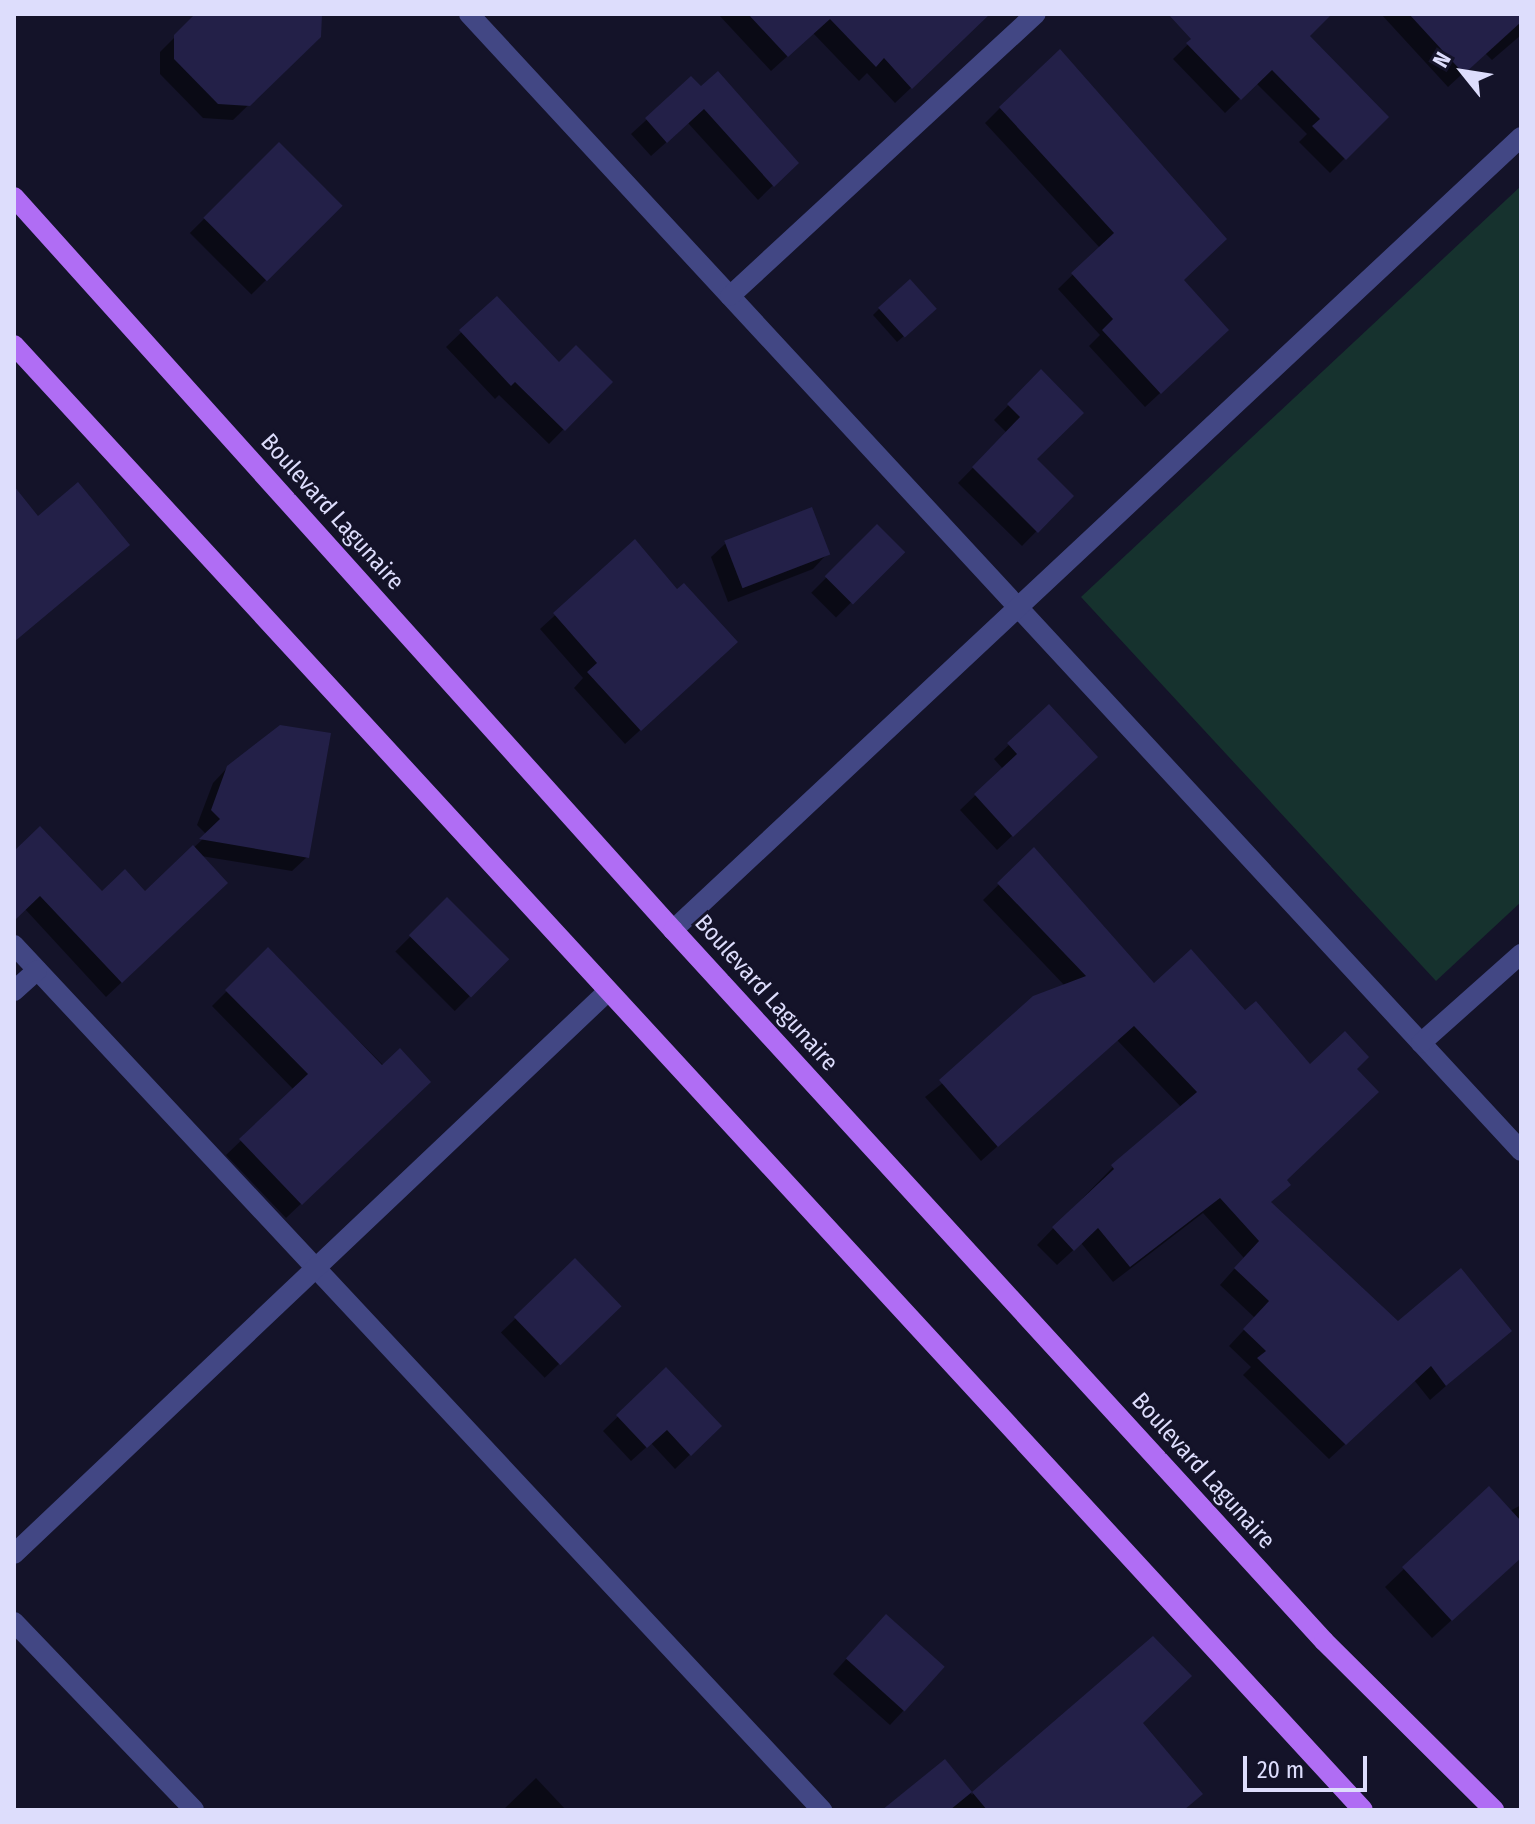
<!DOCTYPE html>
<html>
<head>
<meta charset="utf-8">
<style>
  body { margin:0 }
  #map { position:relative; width:1535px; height:1824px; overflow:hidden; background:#141329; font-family:"Fira Sans Condensed",sans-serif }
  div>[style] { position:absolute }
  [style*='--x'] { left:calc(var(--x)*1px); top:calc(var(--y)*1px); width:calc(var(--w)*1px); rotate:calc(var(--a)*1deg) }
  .green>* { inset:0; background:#16322e }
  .shadow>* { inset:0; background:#0007; transform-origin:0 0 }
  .building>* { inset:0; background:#232048; transform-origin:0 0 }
  .minor>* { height:20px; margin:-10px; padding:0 10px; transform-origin:10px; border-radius:10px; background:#424784 }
  .major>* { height:20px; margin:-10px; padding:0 10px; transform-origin:10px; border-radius:10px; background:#b06df4 }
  span { translate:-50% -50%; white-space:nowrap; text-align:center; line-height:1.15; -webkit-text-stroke:6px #141329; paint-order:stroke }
  .street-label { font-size:24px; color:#ddddfc }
  .frame { position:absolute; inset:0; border:16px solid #ddddfc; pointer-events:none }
  .north { position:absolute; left:1423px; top:32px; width:80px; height:80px; -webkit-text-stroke:6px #141329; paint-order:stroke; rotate:300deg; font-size:22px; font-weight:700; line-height:32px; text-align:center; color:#ddddfc }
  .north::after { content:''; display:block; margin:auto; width:28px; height:36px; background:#ddddfc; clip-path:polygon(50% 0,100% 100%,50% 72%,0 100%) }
  .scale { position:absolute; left:1243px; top:1756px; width:124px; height:36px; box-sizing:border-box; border:4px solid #ddddfc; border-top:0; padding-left:10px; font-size:24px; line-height:28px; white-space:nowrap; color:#ddddfc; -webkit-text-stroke:6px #141329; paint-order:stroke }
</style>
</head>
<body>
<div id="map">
  <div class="green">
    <div style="clip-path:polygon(1521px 186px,1521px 902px,1436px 981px,1081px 597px)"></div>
  </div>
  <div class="shadow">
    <div style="clip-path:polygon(198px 14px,320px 14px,319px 37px,233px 120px,203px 118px,160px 74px,160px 52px)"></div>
    <div style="clip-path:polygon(718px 14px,989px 14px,895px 103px,867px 73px,859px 81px,813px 33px,771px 71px)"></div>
    <div style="clip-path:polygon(1219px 14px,1330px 14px,1307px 36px,1386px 117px,1330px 173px,1299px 142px,1307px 134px,1256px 83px,1225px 113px,1173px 59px)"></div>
    <div style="clip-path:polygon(1381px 14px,1521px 14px,1521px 35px,1492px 60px,1485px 53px,1448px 87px)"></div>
    <div style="clip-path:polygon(691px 79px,796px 163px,758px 200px,688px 123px,651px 156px,631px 134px)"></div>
    <div style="clip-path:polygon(1000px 108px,1181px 280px,1212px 345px,1145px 407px,1089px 346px,1100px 335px,1058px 289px,1100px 248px,985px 123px)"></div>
    <div style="left:279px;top:144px;width:87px;height:126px;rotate:45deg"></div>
    <div style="clip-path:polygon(497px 298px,559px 365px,610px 382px,549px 444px,499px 395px,495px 399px,446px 347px)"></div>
    <div style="clip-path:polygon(880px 308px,927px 316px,897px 342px,873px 315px)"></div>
    <div style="clip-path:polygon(1041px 372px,1034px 459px,1071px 496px,1022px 546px,958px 483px,1007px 433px,994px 420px)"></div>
    <div style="left:877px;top:527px;width:35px;height:93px;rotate:45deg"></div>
    <div style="clip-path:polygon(635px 542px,720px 657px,625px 744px,574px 688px,583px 678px,540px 629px)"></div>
    <div style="clip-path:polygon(726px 543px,827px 554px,813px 569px,728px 602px,711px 557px)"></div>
    <div style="clip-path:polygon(1049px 707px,1080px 772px,997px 850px,960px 810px,1003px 769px,994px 759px)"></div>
    <div style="clip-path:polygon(228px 767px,307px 857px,292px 871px,201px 856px,211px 898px,106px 997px,25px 909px,14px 919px,14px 854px,102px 894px,145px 894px,207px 835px,197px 825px,213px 783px)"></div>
    <div style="clip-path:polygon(1034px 850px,1154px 986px,1245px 1013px,1310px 1067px,1354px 1069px,1270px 1203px,1398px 1324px,1510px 1330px,1430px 1400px,1414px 1380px,1329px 1459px,1243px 1375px,1251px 1367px,1229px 1346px,1255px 1318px,1220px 1285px,1244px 1258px,1203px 1213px,1113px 1282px,1081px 1243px,1057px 1265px,1037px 1245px,1113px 1167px,1182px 1108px,1117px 1040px,981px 1161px,925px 1097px,1065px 986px,983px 900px)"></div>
    <div style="left:447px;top:900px;width:84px;height:73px;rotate:45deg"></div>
    <div style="clip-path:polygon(268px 950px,414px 1096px,286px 1218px,226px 1155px,294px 1090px,212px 1006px)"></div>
    <div style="left:575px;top:1261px;width:63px;height:103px;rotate:46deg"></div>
    <div style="clip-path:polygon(666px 1370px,704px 1441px,675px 1469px,651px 1443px,631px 1461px,603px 1431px)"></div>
    <div style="clip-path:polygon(1521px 1505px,1521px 1557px,1432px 1638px,1385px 1587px,1404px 1569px)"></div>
    <div style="clip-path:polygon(871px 1631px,943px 1668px,890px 1725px,833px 1674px)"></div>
    <div style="clip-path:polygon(1153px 1638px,1141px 1723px,1200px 1794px,1184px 1810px,889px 1810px,945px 1762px,972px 1795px)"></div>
    <div style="clip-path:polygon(536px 1778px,566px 1810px,503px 1810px)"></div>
  </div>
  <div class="building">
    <div style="clip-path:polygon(195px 14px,322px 14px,321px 37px,250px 106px,218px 104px,174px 59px,174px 35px)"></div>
    <div style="clip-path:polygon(748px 14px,990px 14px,912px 89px,884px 58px,876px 67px,830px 19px,788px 57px)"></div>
    <div style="clip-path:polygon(1168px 14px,1332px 14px,1310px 36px,1389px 117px,1346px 160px,1312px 126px,1320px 119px,1272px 70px,1241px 100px,1186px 43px,1191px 39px)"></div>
    <div style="clip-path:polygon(1409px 14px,1521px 14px,1521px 22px,1464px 74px)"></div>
    <div style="clip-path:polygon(1060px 49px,1227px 239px,1184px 280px,1229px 330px,1161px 394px,1102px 330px,1113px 319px,1071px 273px,1114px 233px,999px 107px)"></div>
    <div style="clip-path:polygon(718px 71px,799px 163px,774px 187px,704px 109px,667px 143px,645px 118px,691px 76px,701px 86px)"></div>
    <div style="left:279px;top:142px;width:90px;height:107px;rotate:45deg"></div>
    <div style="left:910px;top:279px;width:40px;height:43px;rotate:48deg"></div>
    <div style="clip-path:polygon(497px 296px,559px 362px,576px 345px,613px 382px,565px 431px,515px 382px,511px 386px,459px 330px)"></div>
    <div style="clip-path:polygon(1041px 369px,1084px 413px,1037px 459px,1074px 496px,1038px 533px,972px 467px,1020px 417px,1007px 404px)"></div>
    <div style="clip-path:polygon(78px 482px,130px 545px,14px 642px,14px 486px,38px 516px)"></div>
    <div style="left:812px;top:507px;width:51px;height:94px;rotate:69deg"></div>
    <div style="left:877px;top:524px;width:40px;height:74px;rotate:45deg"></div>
    <div style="clip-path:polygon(635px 539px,677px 589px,684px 583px,738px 642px,641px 731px,587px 672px,597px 663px,553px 613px)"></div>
    <div style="clip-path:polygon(1049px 704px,1098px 757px,1013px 837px,974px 794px,1017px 754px,1007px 743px)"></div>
    <div style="clip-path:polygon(280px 725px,331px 733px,309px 858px,199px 839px,220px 819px,211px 810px,227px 766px)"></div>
    <div style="clip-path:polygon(40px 826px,102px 891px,125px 869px,145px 891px,193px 845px,228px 883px,122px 983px,40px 896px,14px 921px,14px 851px)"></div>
    <div style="clip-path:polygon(1034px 847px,1154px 983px,1191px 949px,1245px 1010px,1256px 1001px,1310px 1064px,1345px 1031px,1369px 1057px,1357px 1069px,1379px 1092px,1287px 1180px,1291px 1185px,1271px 1202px,1398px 1321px,1461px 1268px,1512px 1331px,1446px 1386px,1431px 1366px,1346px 1445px,1257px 1358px,1266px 1351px,1243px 1329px,1269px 1301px,1234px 1268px,1259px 1241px,1220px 1198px,1130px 1267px,1098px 1228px,1074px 1251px,1052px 1227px,1114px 1169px,1111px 1165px,1197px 1092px,1134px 1026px,998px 1147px,939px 1080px,1033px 996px,1086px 976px,997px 883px)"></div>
    <div style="left:447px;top:897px;width:88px;height:54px;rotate:45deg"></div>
    <div style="clip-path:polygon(268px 947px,382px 1065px,400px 1048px,431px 1082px,302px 1205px,239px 1139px,308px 1074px,225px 990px)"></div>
    <div style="left:575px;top:1258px;width:67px;height:85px;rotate:46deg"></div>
    <div style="clip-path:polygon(666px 1367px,722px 1426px,691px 1456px,667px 1430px,647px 1448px,616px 1415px)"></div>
    <div style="clip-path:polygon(1489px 1486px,1521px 1521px,1521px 1558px,1452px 1621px,1402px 1567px)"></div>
    <div style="left:886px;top:1614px;width:79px;height:60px;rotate:42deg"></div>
    <div style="clip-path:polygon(1153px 1636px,1192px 1676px,1143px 1723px,1203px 1794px,1184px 1810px,987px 1810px,972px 1792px)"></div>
    <div style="clip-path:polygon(945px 1759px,972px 1792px,950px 1810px,882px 1810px)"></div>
  </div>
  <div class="minor">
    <div style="--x:469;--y:14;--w:1549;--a:47.22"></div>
    <div style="--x:730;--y:296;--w:416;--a:-42.7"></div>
    <div style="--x:673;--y:930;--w:1161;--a:-43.08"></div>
    <div style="--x:14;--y:945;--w:1184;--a:46.95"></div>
    <div style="--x:14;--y:991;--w:31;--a:-42"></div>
    <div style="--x:1421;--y:1043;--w:134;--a:-41.7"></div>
    <div style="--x:14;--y:1554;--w:816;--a:-43.46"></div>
    <div style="--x:14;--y:1622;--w:260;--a:46.2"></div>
  </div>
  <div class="major">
    <div style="--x:14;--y:197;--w:986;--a:48.04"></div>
    <div style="--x:673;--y:930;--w:964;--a:47.52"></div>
    <div style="--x:1324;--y:1641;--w:240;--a:44.8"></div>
    <div style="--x:14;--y:345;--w:1991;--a:47.36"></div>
  </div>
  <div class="street-label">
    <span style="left:332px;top:512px;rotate:48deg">Boulevard Lagunaire</span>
    <span style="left:766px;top:993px;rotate:48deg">Boulevard Lagunaire</span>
    <span style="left:1203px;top:1471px;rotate:48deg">Boulevard Lagunaire</span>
  </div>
  <div class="frame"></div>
  <div class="north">N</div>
  <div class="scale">20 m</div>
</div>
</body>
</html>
